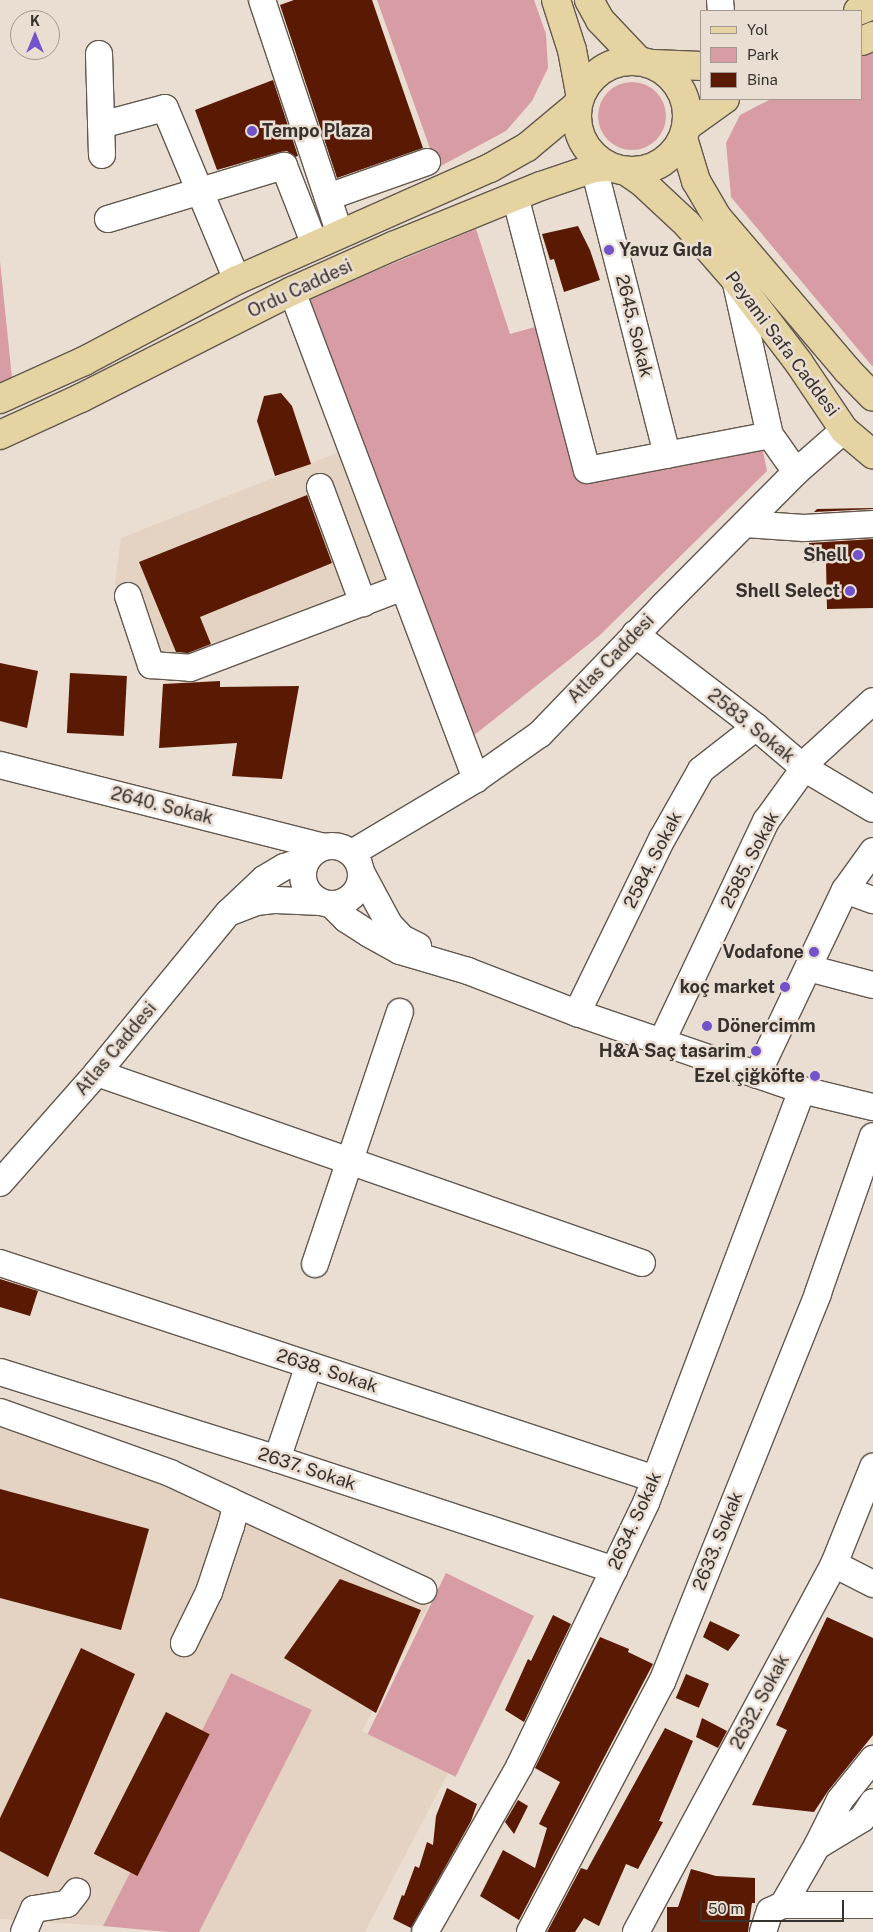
<!DOCTYPE html>
<meta charset="utf-8">
<style>
body{margin:0}
#map{position:relative;width:873px;height:1932px;overflow:hidden;background:#eaded3;font-family:"Public Sans",sans-serif}
div>[style]{position:absolute}
.built>*{inset:0;background:#e4d3c2}
.green>*{inset:0;background:#d89da4;transform-origin:0 0}
.round{border-radius:50%}
.building>*{inset:0;background:#591903;transform-origin:0 0}
.roads{filter:drop-shadow(1px 0 #62584e) drop-shadow(-1px 0 #62584e) drop-shadow(0 1px #62584e) drop-shadow(0 -1px #62584e)}
.minor>*{height:26px;margin:-13px;padding:0 13px;transform-origin:13px;border-radius:13px;background:#fff}
.minor>.ring{margin:-13px;padding:0;box-sizing:content-box;background:none;border:26px solid #fff;border-radius:50%}
.major>*{height:28px;margin:-14px;padding:0 14px;transform-origin:14px;border-radius:14px;background:#e5d4a2}
.major>.ring{margin:-14px;padding:0;box-sizing:content-box;background:none;border:28px solid #e5d4a2;border-radius:50%}
.dots>*{width:14px;height:14px;translate:-50% -50%;box-sizing:border-box;border:2px solid #eaded3;border-radius:50%}
span{translate:-50% -50%;white-space:nowrap;text-align:center;line-height:1.15;-webkit-text-stroke:5px #eaded3;paint-order:stroke}
.poi-label{font-size:18px;color:#36312d;font-weight:700}
.left{translate:0 -50%;text-align:left}
.right{translate:-100% -50%;text-align:right}
.street-label{font-size:18px;color:#36312d}
.legend{position:absolute;left:700px;top:10px;width:162px;height:90px;box-sizing:border-box;background:#eaded3;border:1px solid #a29991;margin:0;padding:6px 9px;list-style:none;font-size:15px;color:#36312d}
.legend li{display:flex;align-items:center;gap:10px;height:25px}
.legend b{width:25px;border:1px solid #a29991}
.north{position:absolute;left:10px;top:10px;width:50px;height:50px;box-sizing:border-box;background:#eaded3;border:1px solid #a29991;border-radius:50%;rotate:0deg;font-size:14px;font-weight:700;line-height:20px;text-align:center;color:#36312d}
.north::after{content:'';display:block;margin:auto;width:18px;height:22px;background:#7253cc;clip-path:polygon(50% 0,100% 100%,50% 72%,0 100%)}
.scale{position:absolute;left:700px;top:1900px;width:144px;height:22px;box-sizing:border-box;border:2px solid #36312d;border-top:0;padding-left:6px;font-size:15px;line-height:18px;white-space:nowrap;color:#36312d;-webkit-text-stroke:4px #eaded3;paint-order:stroke}
</style>
<div id="map">
<div class="built">
<div style="clip-path:polygon(339px 452px,394px 597px,189px 673px,136px 668px,115px 583px,121px 538px)"></div>
<div style="clip-path:polygon(0 1414px,129px 1457px,429px 1605px,362px 1731px,448px 1773px,365px 1932px,199px 1932px,311px 1710px,231px 1673px,103px 1926px,0 1919px)"></div>
</div>
<div class="green">
<div style="clip-path:polygon(377px 0,534px 0,546px 34px,548px 68px,532px 101px,506px 131px,437px 168px)"></div>
<div style="clip-path:polygon(873px 48px,873px 366px,872px 366px,731px 197px,726px 143px,740px 115px,771px 99px,862px 99px,862px 54px)"></div>
<div class="round" style="left:598px;top:82px;width:68px;height:68px"></div>
<div style="clip-path:polygon(476px 229px,510px 334px,542px 325px,584px 478px,762px 446px,767px 471px,599px 636px,473px 736px,305px 300px)"></div>
<div style="clip-path:polygon(0 261px,12px 378px,0 383px)"></div>
<div style="left:446px;top:1573px;width:98px;height:179px;rotate:26deg"></div>
<div style="clip-path:polygon(231px 1673px,312px 1710px,199px 1932px,168px 1932px,103px 1926px)"></div>
</div>
<div class="building">
<div style="clip-path:polygon(294px 0,372px 0,423px 148px,337px 178px,280px 5px)"></div>
<div style="clip-path:polygon(273px 80px,298px 156px,295px 157px,287px 151px,280px 152px,217px 170px,195px 110px)"></div>
<div style="clip-path:polygon(578px 226px,590px 250px,600px 280px,564px 292px,554px 259px,550px 260px,542px 234px)"></div>
<div style="clip-path:polygon(281px 393px,292px 406px,311px 464px,275px 476px,257px 421px,264px 396px)"></div>
<div style="clip-path:polygon(307px 495px,332px 563px,200px 617px,211px 644px,188px 653px,176px 652px,139px 562px)"></div>
<div style="clip-path:polygon(873px 508px,873px 509px,814px 512px,817px 509px)"></div>
<div style="clip-path:polygon(873px 539px,873px 608px,827px 609px,826px 562px,810px 563px,809px 543px)"></div>
<div style="clip-path:polygon(0 663px,38px 671px,27px 728px,0 721px)"></div>
<div style="left:70px;top:673px;width:57px;height:60px;rotate:3deg"></div>
<div style="clip-path:polygon(220px 681px,220px 687px,299px 686px,282px 779px,232px 776px,237px 743px,159px 748px,163px 684px)"></div>
<div style="clip-path:polygon(0 1279px,38px 1291px,30px 1316px,0 1307px)"></div>
<div style="clip-path:polygon(0 1489px,149px 1529px,121px 1630px,0 1598px)"></div>
<div style="clip-path:polygon(340px 1579px,421px 1610px,376px 1713px,284px 1658px)"></div>
<div style="clip-path:polygon(553px 1615px,571px 1624px,524px 1722px,505px 1710px,528px 1659px,531px 1661px)"></div>
<div style="clip-path:polygon(827px 1617px,873px 1638px,873px 1735px,828px 1791px,814px 1812px,752px 1805px,787px 1730px,776px 1725px)"></div>
<div style="clip-path:polygon(710px 1621px,740px 1635px,728px 1651px,703px 1637px)"></div>
<div style="clip-path:polygon(600px 1637px,629px 1649px,628px 1652px,653px 1664px,519px 1920px,480px 1896px,503px 1850px,535px 1868px,547px 1828px,539px 1824px,560px 1782px,535px 1768px)"></div>
<div style="clip-path:polygon(81px 1648px,135px 1674px,48px 1877px,0 1851px,0 1818px)"></div>
<div style="left:686px;top:1674px;width:25px;height:26px;rotate:23deg"></div>
<div style="left:166px;top:1712px;width:49px;height:159px;rotate:27deg"></div>
<div style="clip-path:polygon(702px 1718px,727px 1731px,718px 1748px,696px 1737px)"></div>
<div style="clip-path:polygon(665px 1728px,693px 1741px,659px 1821px,663px 1822px,638px 1869px,626px 1864px,599px 1926px,584px 1918px,575px 1932px,547px 1932px,581px 1868px,587px 1870px)"></div>
<div style="clip-path:polygon(447px 1788px,477px 1804px,471px 1821px,411px 1928px,393px 1919px,402px 1895px,404px 1896px,415px 1866px,419px 1868px,427px 1842px,433px 1845px,436px 1816px)"></div>
<div style="clip-path:polygon(518px 1800px,528px 1806px,514px 1834px,505px 1822px)"></div>
<div style="clip-path:polygon(691px 1869px,716px 1876px,755px 1878px,755px 1903px,752px 1903px,748px 1932px,667px 1932px,667px 1907px,678px 1907px)"></div>
</div>
<div class="roads">
<div class="minor">
<div style="left:262px;top:0;width:247px;rotate:71.6deg"></div>
<div style="left:720px;top:0;width:11px;rotate:85deg"></div>
<div style="left:99px;top:54px;width:101px;rotate:88.3deg"></div>
<div style="left:101px;top:125px;width:66px;rotate:-14.9deg"></div>
<div style="left:165px;top:108px;width:186px;rotate:67.3deg"></div>
<div style="left:594px;top:168px;width:296px;rotate:75.7deg"></div>
<div style="left:515px;top:196px;width:283px;rotate:75.3deg"></div>
<div style="left:587px;top:470px;width:186px;rotate:-10.8deg"></div>
<div style="left:328px;top:197px;width:105px;rotate:-19.5deg"></div>
<div style="left:108px;top:219px;width:184px;rotate:-16.8deg"></div>
<div style="left:284px;top:166px;width:85px;rotate:68.6deg"></div>
<div style="left:735px;top:279px;width:160px;rotate:77.4deg"></div>
<div style="left:770px;top:435px;width:45px;rotate:54.9deg"></div>
<div style="left:292px;top:291px;width:522px;rotate:69.34deg"></div>
<div style="left:320px;top:487px;width:124px;rotate:69.7deg"></div>
<div style="left:745px;top:524px;width:59px;rotate:3.9deg"></div>
<div style="left:804px;top:528px;width:69px;rotate:-3.3deg"></div>
<div style="left:128px;top:596px;width:73px;rotate:71.6deg"></div>
<div style="left:151px;top:665px;width:39px;rotate:4deg"></div>
<div style="left:190px;top:668px;width:228px;rotate:-20.8deg"></div>
<div style="left:635px;top:634px;width:153px;rotate:37.5deg"></div>
<div style="left:756px;top:727px;width:63px;rotate:40.5deg"></div>
<div style="left:804px;top:768px;width:80px;rotate:30.7deg"></div>
<div style="left:0;top:765px;width:333px;rotate:14.2deg"></div>
<div class="ring" style="left:303px;top:846px;width:32px;height:32px"></div>
<div style="left:352px;top:853px;width:144px;rotate:-30.8deg"></div>
<div style="left:476px;top:779px;width:78px;rotate:-35.1deg"></div>
<div style="left:540px;top:734px;width:178px;rotate:-46.1deg"></div>
<div style="left:663px;top:606px;width:189px;rotate:-45.2deg"></div>
<div style="left:796px;top:472px;width:64px;rotate:-41.2deg"></div>
<div style="left:361px;top:872px;width:59px;rotate:61.7deg"></div>
<div style="left:389px;top:924px;width:19px;rotate:47deg"></div>
<div style="left:402px;top:938px;width:18px;rotate:27deg"></div>
<div style="left:845px;top:890px;width:30px;rotate:20deg"></div>
<div style="left:331px;top:904px;width:21px;rotate:45deg"></div>
<div style="left:346px;top:919px;width:27px;rotate:33deg"></div>
<div style="left:369px;top:934px;width:35px;rotate:29deg"></div>
<div style="left:400px;top:951px;width:71px;rotate:16.4deg"></div>
<div style="left:468px;top:971px;width:117px;rotate:21.1deg"></div>
<div style="left:577px;top:1013px;width:238px;rotate:18.9deg"></div>
<div style="left:802px;top:1090px;width:73px;rotate:13.5deg"></div>
<div style="left:233px;top:911px;width:25px;rotate:-21deg"></div>
<div style="left:256px;top:902px;width:20px;rotate:-6deg"></div>
<div style="left:276px;top:900px;width:45px;rotate:2.5deg"></div>
<div style="left:808px;top:968px;width:67px;rotate:14.7deg"></div>
<div style="left:577px;top:1013px;width:194px;rotate:-64deg"></div>
<div style="left:662px;top:839px;width:79px;rotate:-60.5deg"></div>
<div style="left:701px;top:770px;width:70px;rotate:-38deg"></div>
<div style="left:661px;top:1043px;width:246px;rotate:-64.7deg"></div>
<div style="left:766px;top:821px;width:80px;rotate:-54.1deg"></div>
<div style="left:813px;top:756px;width:81px;rotate:-42.5deg"></div>
<div style="left:97px;top:1073px;width:577px;rotate:19.22deg"></div>
<div style="left:757px;top:1075px;width:205px;rotate:-64.6deg"></div>
<div style="left:845px;top:890px;width:48px;rotate:-54.3deg"></div>
<div style="left:0;top:1183px;width:147px;rotate:-48.6deg"></div>
<div style="left:97px;top:1073px;width:207px;rotate:-50.7deg"></div>
<div style="left:228px;top:913px;width:50px;rotate:-43.4deg"></div>
<div style="left:264px;top:879px;width:23px;rotate:-31deg"></div>
<div style="left:284px;top:867px;width:23px;rotate:-18deg"></div>
<div style="left:0;top:1263px;width:690px;rotate:18.25deg"></div>
<div style="left:315px;top:1264px;width:266px;rotate:-71.4deg"></div>
<div style="left:0;top:1372px;width:290px;rotate:17.4deg"></div>
<div style="left:277px;top:1459px;width:355px;rotate:18.2deg"></div>
<div style="left:0;top:1412px;width:181px;rotate:19.7deg"></div>
<div style="left:170px;top:1473px;width:66px;rotate:25deg"></div>
<div style="left:230px;top:1501px;width:11px;rotate:63deg"></div>
<div style="left:235px;top:1511px;width:16px;rotate:105deg"></div>
<div style="left:231px;top:1526px;width:70px;rotate:108.4deg"></div>
<div style="left:209px;top:1592px;width:57px;rotate:116.1deg"></div>
<div style="left:277px;top:1459px;width:99px;rotate:-71.2deg"></div>
<div style="left:230px;top:1501px;width:213px;rotate:24.8deg"></div>
<div style="left:834px;top:1564px;width:44px;rotate:27.1deg"></div>
<div style="left:817px;top:1846px;width:51px;rotate:-63.4deg"></div>
<div style="left:840px;top:1800px;width:53px;rotate:-51.2deg"></div>
<div style="left:783px;top:1905px;width:68px;rotate:-60deg"></div>
<div style="left:817px;top:1846px;width:52px;rotate:-31deg"></div>
<div style="left:862px;top:1819px;width:20px;rotate:-57deg"></div>
<div style="left:24px;top:1932px;width:25px;rotate:-67deg"></div>
<div style="left:34px;top:1909px;width:33px;rotate:-9deg"></div>
<div style="left:67px;top:1904px;width:16px;rotate:-52deg"></div>
<div style="left:425px;top:1932px;width:190px;rotate:-60.3deg"></div>
<div style="left:519px;top:1767px;width:293px;rotate:-64.3deg"></div>
<div style="left:646px;top:1503px;width:441px;rotate:-69.3deg"></div>
<div style="left:530px;top:1932px;width:283px;rotate:-62.2deg"></div>
<div style="left:662px;top:1682px;width:419px;rotate:-68.1deg"></div>
<div style="left:818px;top:1293px;width:166px;rotate:-70.7deg"></div>
<div style="left:636px;top:1932px;width:418px;rotate:-61.7deg"></div>
<div style="left:834px;top:1564px;width:105px;rotate:-68.1deg"></div>
<div style="left:763px;top:1932px;width:22px;rotate:-72deg"></div>
<div style="left:770px;top:1911px;width:14px;rotate:-25deg"></div>
<div style="left:783px;top:1905px;width:90px"></div>
</div>
<div class="major">
<div style="left:556px;top:0;width:52px;rotate:72.3deg"></div>
<div style="left:572px;top:50px;width:44px;rotate:79.5deg"></div>
<div style="left:589px;top:0;width:23px;rotate:61deg"></div>
<div style="left:600px;top:20px;width:55px;rotate:46.5deg"></div>
<div style="left:858px;top:11px;width:16px;rotate:-22deg"></div>
<div style="left:862px;top:41px;width:12px;rotate:-24deg"></div>
<div class="ring" style="left:577px;top:61px;width:82px;height:82px"></div>
<div style="left:653px;top:64px;width:49px;rotate:2.3deg"></div>
<div style="left:686px;top:127px;width:48px;rotate:-35.7deg"></div>
<div style="left:683px;top:138px;width:45px;rotate:73.2deg"></div>
<div style="left:696px;top:181px;width:42px;rotate:59.7deg"></div>
<div style="left:717px;top:217px;width:201px;rotate:49.6deg"></div>
<div style="left:847px;top:370px;width:37px;rotate:46deg"></div>
<div style="left:626px;top:171px;width:19px;rotate:35deg"></div>
<div style="left:642px;top:182px;width:62px;rotate:43deg"></div>
<div style="left:687px;top:224px;width:73px;rotate:48.9deg"></div>
<div style="left:735px;top:279px;width:106px;rotate:52.7deg"></div>
<div style="left:799px;top:363px;width:81px;rotate:56.1deg"></div>
<div style="left:844px;top:430px;width:38px;rotate:40deg"></div>
<div style="left:0;top:399px;width:92px;rotate:-24.3deg"></div>
<div style="left:84px;top:361px;width:173px;rotate:-27.9deg"></div>
<div style="left:237px;top:280px;width:277px;rotate:-23.9deg"></div>
<div style="left:490px;top:168px;width:43px;rotate:-29.6deg"></div>
<div style="left:527px;top:147px;width:64px;rotate:-39.9deg"></div>
<div style="left:0;top:435px;width:89px;rotate:-24.6deg"></div>
<div style="left:81px;top:398px;width:237px;rotate:-26.9deg"></div>
<div style="left:292px;top:291px;width:111px;rotate:-24deg"></div>
<div style="left:393px;top:246px;width:160px;rotate:-22.1deg"></div>
<div style="left:541px;top:186px;width:56px;rotate:-18.8deg"></div>
<div style="left:594px;top:168px;width:16px;rotate:-4deg"></div>
</div>
</div>
<div class="dots">
<div style="left:252px;top:131px;background:#7253cc"></div>
<div style="left:609px;top:250px;background:#7253cc"></div>
<div style="left:858px;top:555px;background:#7253cc"></div>
<div style="left:850px;top:591px;background:#7253cc"></div>
<div style="left:814px;top:952px;background:#7253cc"></div>
<div style="left:785px;top:987px;background:#7253cc"></div>
<div style="left:707px;top:1026px;background:#7253cc"></div>
<div style="left:756px;top:1051px;background:#7253cc"></div>
<div style="left:815px;top:1076px;background:#7253cc"></div>
</div>
<div class="poi-label">
<span class="left" style="left:262px;top:131px">Tempo Plaza</span>
<span class="left" style="left:619px;top:250px">Yavuz Gıda</span>
<span class="right" style="left:848px;top:555px">Shell</span>
<span class="right" style="left:840px;top:591px">Shell Select</span>
<span class="right" style="left:804px;top:952px">Vodafone</span>
<span class="right" style="left:775px;top:987px">koç market</span>
<span class="left" style="left:717px;top:1026px">Dönercimm</span>
<span class="right" style="left:746px;top:1051px">H&amp;A Saç tasarim</span>
<span class="right" style="left:805px;top:1076px">Ezel çiğköfte</span>
</div>
<div class="street-label">
<span style="left:300px;top:289px;rotate:-25deg">Ordu Caddesi</span>
<span style="left:634px;top:326px;rotate:76deg">2645. Sokak</span>
<span style="left:782px;top:344px;rotate:53deg">Peyami Safa Caddesi</span>
<span style="left:611px;top:659px;rotate:-46deg">Atlas Caddesi</span>
<span style="left:751px;top:726px;rotate:39deg">2583. Sokak</span>
<span style="left:162px;top:806px;rotate:14deg">2640. Sokak</span>
<span style="left:653px;top:860px;rotate:-63deg">2584. Sokak</span>
<span style="left:750px;top:860px;rotate:-63deg">2585. Sokak</span>
<span style="left:116px;top:1049px;rotate:-50deg">Atlas Caddesi</span>
<span style="left:327px;top:1371px;rotate:18deg">2638. Sokak</span>
<span style="left:307px;top:1469px;rotate:18deg">2637. Sokak</span>
<span style="left:635px;top:1521px;rotate:-66deg">2634. Sokak</span>
<span style="left:718px;top:1541px;rotate:-68deg">2633. Sokak</span>
<span style="left:760px;top:1702px;rotate:-62deg">2632. Sokak</span>
</div>
<ul class="legend">
<li><b style="height:6px;background:#e5d4a2"></b>Yol</li>
<li><b style="height:14px;background:#d89da4"></b>Park</li>
<li><b style="height:14px;background:#591903"></b>Bina</li>
</ul>
<div class="north">K</div>
<div class="scale">50 m</div>
</div>
